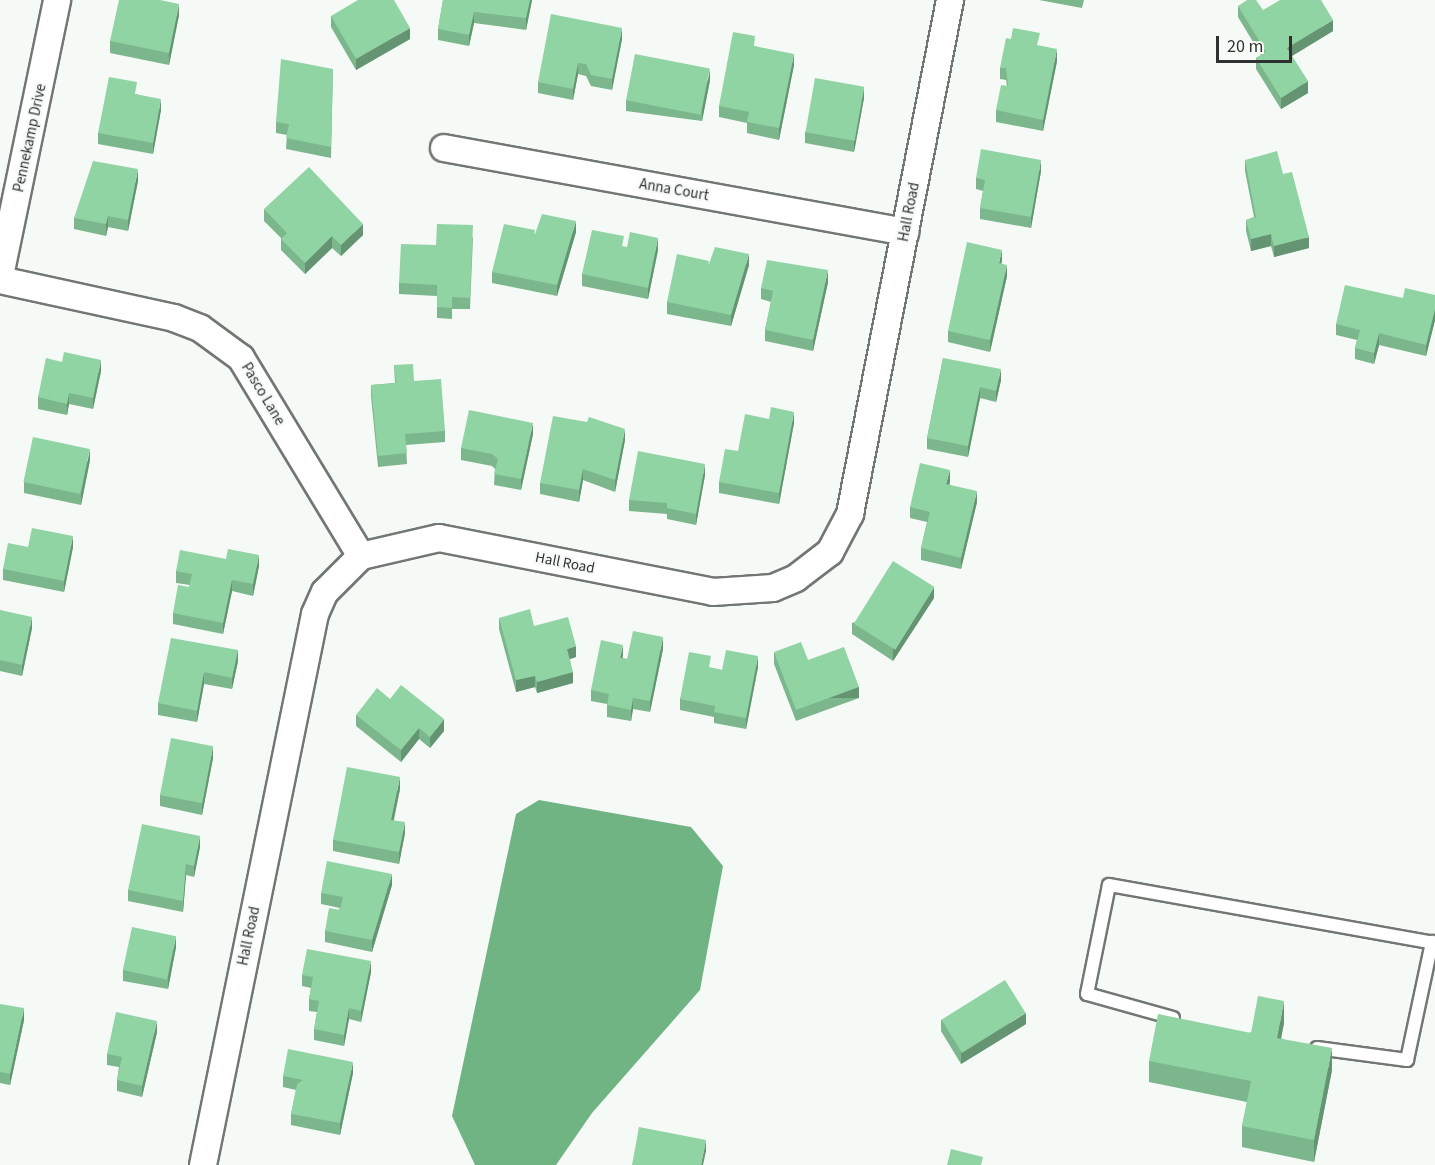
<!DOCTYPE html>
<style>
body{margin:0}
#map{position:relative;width:1435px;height:1165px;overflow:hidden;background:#f6faf7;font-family:"Source Sans 3",sans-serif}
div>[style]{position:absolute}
.water>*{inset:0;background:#70b484}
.roads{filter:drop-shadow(2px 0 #737774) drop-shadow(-2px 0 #737774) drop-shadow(0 2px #737774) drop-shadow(0 -2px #737774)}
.service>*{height:12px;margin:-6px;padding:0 6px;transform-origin:6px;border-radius:6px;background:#fff}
.minor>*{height:26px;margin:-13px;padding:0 13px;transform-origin:13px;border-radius:13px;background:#fff}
.wall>*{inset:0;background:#7cb68c}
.shaded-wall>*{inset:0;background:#659472;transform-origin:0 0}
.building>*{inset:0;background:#90d4a3;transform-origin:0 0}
span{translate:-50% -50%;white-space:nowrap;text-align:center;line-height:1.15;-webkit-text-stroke:4.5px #f6faf7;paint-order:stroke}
.street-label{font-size:15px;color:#2f3130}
.scale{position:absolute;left:1216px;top:36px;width:76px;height:27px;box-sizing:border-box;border:3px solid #2f3130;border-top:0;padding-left:8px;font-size:18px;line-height:21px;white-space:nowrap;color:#2f3130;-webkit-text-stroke:4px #f6faf7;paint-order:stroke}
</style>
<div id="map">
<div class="water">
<div style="clip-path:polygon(539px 800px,691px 827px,723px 866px,700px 990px,592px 1113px,556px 1165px,475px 1165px,452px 1116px,516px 814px)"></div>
</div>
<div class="roads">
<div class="service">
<div style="left:1173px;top:1018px;width:89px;rotate:-164.4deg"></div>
<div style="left:1087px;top:994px;width:111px;rotate:-78.6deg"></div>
<div style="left:1109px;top:885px;width:331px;rotate:10.1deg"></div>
<div style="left:1317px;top:1048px;width:91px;rotate:7.6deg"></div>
<div style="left:1407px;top:1060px;width:121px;rotate:-78deg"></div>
</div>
<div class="minor">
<div style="left:444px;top:148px;width:469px;rotate:10.3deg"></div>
<div style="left:0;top:276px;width:282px;rotate:-78.3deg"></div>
<div style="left:0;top:280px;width:178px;rotate:12.3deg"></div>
<div style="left:174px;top:318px;width:28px;rotate:21deg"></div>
<div style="left:200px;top:328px;width:51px;rotate:36.2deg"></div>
<div style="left:241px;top:358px;width:232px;rotate:58.8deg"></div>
<div style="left:203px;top:1165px;width:562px;rotate:-78.51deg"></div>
<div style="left:315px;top:614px;width:24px;rotate:-66deg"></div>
<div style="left:325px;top:592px;width:51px;rotate:-45deg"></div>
<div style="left:361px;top:556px;width:80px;rotate:-13deg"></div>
<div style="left:439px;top:538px;width:279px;rotate:11.1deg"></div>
<div style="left:713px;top:592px;width:60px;rotate:-3.8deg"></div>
<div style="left:773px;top:588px;width:25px;rotate:-23deg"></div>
<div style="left:796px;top:578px;width:43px;rotate:-37.4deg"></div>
<div style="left:830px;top:552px;width:43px;rotate:-62.2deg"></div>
<div style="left:850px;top:514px;width:524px;rotate:-78.99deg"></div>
</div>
</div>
<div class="wall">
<div style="clip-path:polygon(443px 0,532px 0,526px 30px,474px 23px,469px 46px,438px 40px,438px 29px)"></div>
<div style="clip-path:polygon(1039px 0,1084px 0,1082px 8px)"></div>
<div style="clip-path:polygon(1238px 6px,1263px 10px,1333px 31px,1292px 56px,1308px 93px,1281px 109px,1256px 69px,1256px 58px,1261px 55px,1238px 17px)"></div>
<div style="clip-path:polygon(179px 15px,169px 65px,110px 53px,110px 41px)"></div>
<div style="clip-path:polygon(331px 16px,410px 39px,356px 70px,331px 27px)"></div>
<div style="clip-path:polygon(622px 39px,612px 90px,591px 86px,586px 76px,578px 74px,573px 100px,538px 93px,538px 82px)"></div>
<div style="clip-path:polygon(755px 46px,794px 65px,779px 140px,747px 133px,747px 123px,719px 117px,719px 106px)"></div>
<div style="clip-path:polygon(1057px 61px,1043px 131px,996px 122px,996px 110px,1007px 86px,1006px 80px,1000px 79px,1000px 68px)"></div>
<div style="clip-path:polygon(333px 69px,331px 158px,286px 149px,287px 135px,276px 133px,276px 122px)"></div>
<div style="clip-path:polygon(710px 80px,702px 121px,626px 111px,626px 100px)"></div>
<div style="clip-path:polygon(137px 94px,161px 110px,153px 154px,98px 144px,98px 133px)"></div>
<div style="clip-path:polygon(864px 98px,854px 152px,805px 143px,805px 132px)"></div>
<div style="clip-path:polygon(1245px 160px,1283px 174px,1309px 248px,1274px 257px,1271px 246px,1251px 251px,1246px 231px,1246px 220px,1254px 217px,1245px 171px)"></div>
<div style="clip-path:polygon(1041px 171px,1031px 228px,980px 219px,980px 208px,983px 191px,976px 189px,976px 178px)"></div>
<div style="clip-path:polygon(138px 181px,128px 231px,108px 227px,106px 236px,74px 229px,74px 218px)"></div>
<div style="clip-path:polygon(264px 209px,363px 235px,341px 256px,332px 248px,305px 274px,281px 250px,281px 238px,264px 221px)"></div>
<div style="clip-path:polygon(576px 232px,557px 296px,492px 283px,492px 272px,535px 234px)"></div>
<div style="clip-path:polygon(473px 237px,470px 309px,452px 309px,452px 319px,437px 318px,437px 296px,399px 294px,399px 283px,436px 245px)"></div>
<div style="clip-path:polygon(658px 250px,648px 299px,582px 286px,582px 274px)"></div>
<div style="clip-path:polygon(1002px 261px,1001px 263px,1007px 276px,990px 352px,948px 342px,948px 331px)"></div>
<div style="clip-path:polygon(709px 264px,749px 265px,731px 326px,667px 314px,667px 302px)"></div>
<div style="clip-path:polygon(828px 282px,813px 351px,765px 341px,765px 330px,771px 302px,761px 299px,761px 288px)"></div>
<div style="clip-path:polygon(1435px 295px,1435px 320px,1426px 356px,1379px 345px,1374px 364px,1355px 359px,1355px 348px,1357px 340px,1336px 335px,1336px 324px,1403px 298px)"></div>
<div style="clip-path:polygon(943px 358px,1001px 380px,996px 402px,980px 398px,968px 457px,927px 449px,927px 438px)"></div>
<div style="clip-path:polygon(394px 365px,445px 431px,445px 442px,406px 445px,407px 464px,378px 467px,371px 396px,371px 385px,395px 383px)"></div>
<div style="clip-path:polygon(101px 371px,93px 409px,69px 404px,67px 415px,38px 409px,38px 397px)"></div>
<div style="clip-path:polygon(794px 423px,779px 504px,719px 493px,719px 482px,738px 451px)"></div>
<div style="clip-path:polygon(533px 434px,521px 490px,494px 485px,495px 469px,492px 466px,461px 460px,461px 448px)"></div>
<div style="clip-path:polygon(625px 440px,615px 492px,583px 480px,579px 502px,540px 494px,540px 483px)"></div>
<div style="clip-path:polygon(90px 460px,81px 505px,24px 493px,24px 482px)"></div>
<div style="clip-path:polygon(705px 475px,696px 525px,667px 519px,667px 514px,629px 511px,629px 500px)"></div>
<div style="clip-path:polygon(950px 482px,949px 484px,977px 502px,961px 569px,921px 560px,921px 548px,927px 522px,910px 518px,910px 507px)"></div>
<div style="clip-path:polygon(28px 547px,73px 547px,64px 592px,3px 580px,3px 569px)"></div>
<div style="clip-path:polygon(259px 566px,253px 596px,232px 591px,223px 634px,173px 624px,173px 613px,189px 587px,190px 585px,176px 583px,176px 571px)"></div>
<div style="clip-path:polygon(934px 598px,893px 661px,852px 634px,852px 623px)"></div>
<div style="clip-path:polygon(0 610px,32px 628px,22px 676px,0 671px)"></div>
<div style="clip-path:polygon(499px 618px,534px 626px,576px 657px,570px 659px,573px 683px,537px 693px,535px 687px,516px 692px,499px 629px)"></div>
<div style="clip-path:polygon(663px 649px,650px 712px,633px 709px,631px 721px,607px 717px,607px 704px,591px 701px,591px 690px,623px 656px,622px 658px,627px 659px)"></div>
<div style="clip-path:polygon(238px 650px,238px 661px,232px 689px,204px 684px,197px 722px,158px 715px,158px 703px)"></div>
<div style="clip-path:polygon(774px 652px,808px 660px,859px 698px,796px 721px,774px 664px)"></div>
<div style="clip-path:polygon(758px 667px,746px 729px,714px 723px,714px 717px,680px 710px,680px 699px,711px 668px,722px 670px)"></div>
<div style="clip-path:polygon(356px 715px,444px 731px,430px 748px,419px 739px,401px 762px,356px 726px)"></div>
<div style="clip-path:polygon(213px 758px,202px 815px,160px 806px,160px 795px)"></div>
<div style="clip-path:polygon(400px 789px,394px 820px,405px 833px,399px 864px,333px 851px,333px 840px)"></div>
<div style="clip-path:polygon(200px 847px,194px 877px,186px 875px,183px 912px,128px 901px,128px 890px)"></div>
<div style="clip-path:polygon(392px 885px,372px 952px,325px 942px,325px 931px,340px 908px,321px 904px,321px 893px)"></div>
<div style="clip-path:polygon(176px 947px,168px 989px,123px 981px,123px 970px)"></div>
<div style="clip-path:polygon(371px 972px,361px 1022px,349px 1019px,344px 1046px,314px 1040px,314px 1029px,317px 1012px,309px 1011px,309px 999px,311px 988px,302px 986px,302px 975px)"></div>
<div style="clip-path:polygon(0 1004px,24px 1020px,10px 1085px,0 1083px)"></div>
<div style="clip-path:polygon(941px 1020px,1026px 1024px,961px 1064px,941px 1031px)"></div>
<div style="clip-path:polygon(1284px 1023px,1281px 1038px,1332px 1070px,1314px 1162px,1242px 1147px,1242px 1126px,1247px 1102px,1149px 1082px,1149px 1061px)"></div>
<div style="clip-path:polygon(157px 1032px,142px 1097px,117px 1091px,117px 1080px,119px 1067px,107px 1065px,107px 1054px)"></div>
<div style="clip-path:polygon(353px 1073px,340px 1135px,291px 1125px,291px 1114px,296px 1090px,283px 1087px,283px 1076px)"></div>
</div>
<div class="shaded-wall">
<div style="clip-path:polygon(530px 0,532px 0,526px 30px,526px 18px)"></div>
<div style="clip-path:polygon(179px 4px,179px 15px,169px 65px,169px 53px)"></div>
<div style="clip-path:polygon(474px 12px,474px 23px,469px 46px,469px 35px)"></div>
<div style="clip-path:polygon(1333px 20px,1333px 31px,1287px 59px,1287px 48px)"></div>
<div style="clip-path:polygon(410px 28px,410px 39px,356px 70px,356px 59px)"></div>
<div style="clip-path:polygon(622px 28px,622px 39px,612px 90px,612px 79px)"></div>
<div style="clip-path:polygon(1057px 49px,1057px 61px,1043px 131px,1043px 120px)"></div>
<div style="clip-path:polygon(794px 54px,794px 65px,779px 140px,779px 128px)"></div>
<div style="clip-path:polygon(578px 63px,578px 74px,573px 100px,573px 89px)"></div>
<div style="clip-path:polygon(710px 69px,710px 80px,702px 121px,702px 110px)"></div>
<div style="clip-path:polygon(1308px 81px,1308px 93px,1281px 109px,1281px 98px)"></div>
<div style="clip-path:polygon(864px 87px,864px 98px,854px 152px,854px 141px)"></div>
<div style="clip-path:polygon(161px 99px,161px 110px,153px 154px,153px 143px)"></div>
<div style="clip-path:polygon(1041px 160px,1041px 171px,1031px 228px,1031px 217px)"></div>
<div style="clip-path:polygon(138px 169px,138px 181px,128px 231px,128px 220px)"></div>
<div style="clip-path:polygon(108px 216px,108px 227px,106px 236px,106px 224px)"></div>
<div style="clip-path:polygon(576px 221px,576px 232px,557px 296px,557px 285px)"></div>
<div style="clip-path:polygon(363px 224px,363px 235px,341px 256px,341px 245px)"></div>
<div style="clip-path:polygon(1271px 234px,1271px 246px,1251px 251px,1251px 239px)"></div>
<div style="clip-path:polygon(332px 236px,332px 248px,305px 274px,305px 263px)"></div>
<div style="clip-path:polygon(1309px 237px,1309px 248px,1274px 257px,1274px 246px)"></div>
<div style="clip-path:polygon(658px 238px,658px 250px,648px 299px,648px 288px)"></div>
<div style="clip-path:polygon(1002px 250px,1002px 261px,999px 274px,999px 263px)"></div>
<div style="clip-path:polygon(749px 254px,749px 265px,731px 326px,731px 315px)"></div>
<div style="clip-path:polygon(1007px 265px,1007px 276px,990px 352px,990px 340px)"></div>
<div style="clip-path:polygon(828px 270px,828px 282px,813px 351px,813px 340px)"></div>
<div style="clip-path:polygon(1435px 309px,1435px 320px,1426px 356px,1426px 345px)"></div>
<div style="clip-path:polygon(1379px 333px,1379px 345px,1374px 364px,1374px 353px)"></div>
<div style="clip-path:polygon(101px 360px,101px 371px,93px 409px,93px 398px)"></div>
<div style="clip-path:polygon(1001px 369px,1001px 380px,996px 402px,996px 391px)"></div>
<div style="clip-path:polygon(980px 387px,980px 398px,968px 457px,968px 446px)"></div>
<div style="clip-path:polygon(69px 393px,69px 404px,67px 415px,67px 404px)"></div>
<div style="clip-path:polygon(794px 412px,794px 423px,779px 504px,779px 493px)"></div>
<div style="clip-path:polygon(533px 423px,533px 434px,521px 490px,521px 479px)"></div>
<div style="clip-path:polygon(625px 429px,625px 440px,615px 492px,615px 480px)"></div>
<div style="clip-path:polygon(90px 449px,90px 460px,81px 505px,81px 494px)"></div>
<div style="clip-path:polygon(705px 464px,705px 475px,696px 525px,696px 514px)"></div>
<div style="clip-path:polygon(583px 469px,583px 480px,579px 502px,579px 490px)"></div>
<div style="clip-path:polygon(950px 470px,950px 482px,946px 495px,946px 484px)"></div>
<div style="clip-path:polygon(977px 491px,977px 502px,961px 569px,961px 558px)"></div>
<div style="clip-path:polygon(73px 536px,73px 547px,64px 592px,64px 581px)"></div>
<div style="clip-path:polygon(259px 555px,259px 566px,253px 596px,253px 584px)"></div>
<div style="clip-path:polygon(232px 580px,232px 591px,223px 634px,223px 623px)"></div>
<div style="clip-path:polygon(934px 587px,934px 598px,893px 661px,893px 649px)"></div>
<div style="clip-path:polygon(32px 617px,32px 628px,22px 676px,22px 665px)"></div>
<div style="clip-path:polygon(663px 637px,663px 649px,650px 712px,650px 701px)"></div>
<div style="clip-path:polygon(623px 645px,623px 656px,620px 669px,620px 658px)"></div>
<div style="clip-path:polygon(576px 646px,576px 657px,567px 660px,567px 649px)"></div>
<div style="clip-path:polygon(238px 650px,238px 661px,232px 689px,232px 678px)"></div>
<div style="clip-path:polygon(758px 656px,758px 667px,746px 729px,746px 718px)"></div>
<div style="clip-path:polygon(204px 672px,204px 684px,197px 722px,197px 711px)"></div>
<div style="clip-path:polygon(573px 672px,573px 683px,537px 693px,537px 682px)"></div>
<div style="clip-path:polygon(535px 676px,535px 687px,516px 692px,516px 680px)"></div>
<div style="left:859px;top:687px;width:11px;height:67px;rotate:90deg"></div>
<div style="clip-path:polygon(633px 698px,633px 709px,631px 721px,631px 710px)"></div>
<div style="clip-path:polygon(444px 719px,444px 731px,430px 748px,430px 737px)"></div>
<div style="clip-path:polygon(419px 728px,419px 739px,401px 762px,401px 750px)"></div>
<div style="clip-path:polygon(213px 746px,213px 758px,202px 815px,202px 804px)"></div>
<div style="clip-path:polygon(400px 777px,400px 789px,391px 831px,391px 820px)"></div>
<div style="clip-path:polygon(405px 822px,405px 833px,399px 864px,399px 852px)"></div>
<div style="clip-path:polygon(200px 836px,200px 847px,194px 877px,194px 866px)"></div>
<div style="clip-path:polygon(186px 864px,186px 875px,183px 912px,183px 901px)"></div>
<div style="clip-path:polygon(392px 874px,392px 885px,372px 952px,372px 940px)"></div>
<div style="clip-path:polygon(176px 936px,176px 947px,168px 989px,168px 978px)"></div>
<div style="clip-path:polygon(371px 961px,371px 972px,361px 1022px,361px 1011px)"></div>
<div style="clip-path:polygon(1284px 1001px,1284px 1023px,1277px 1059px,1277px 1038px)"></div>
<div style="clip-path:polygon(24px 1008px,24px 1020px,10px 1085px,10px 1074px)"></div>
<div style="clip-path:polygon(349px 1008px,349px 1019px,344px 1046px,344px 1035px)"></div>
<div style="clip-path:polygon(1026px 1013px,1026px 1024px,961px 1064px,961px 1053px)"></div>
<div style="clip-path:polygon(157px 1021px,157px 1032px,142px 1097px,142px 1086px)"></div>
<div style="clip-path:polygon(1332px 1048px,1332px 1070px,1314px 1162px,1314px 1140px)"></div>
<div style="clip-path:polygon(353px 1062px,353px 1073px,340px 1135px,340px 1123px)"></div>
<div style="clip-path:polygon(706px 1140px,706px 1151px,703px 1165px,701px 1165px)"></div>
</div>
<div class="building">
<div style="clip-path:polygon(119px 0,160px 0,179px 4px,169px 53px,110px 41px)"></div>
<div style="clip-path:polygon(358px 0,394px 0,410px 28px,356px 59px,331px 16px)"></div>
<div style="clip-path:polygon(443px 0,530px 0,526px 18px,474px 12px,469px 35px,438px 29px)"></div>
<div style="clip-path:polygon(1247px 0,1256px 0,1263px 10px,1280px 0,1321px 0,1333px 20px,1287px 48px,1308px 81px,1281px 98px,1256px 58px,1266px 52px,1238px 6px)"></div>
<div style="clip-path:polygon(551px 14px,622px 28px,612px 79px,591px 75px,586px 64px,578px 63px,573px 89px,538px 82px)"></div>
<div style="clip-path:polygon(1013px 28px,1040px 33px,1037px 45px,1057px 49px,1043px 120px,996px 110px,1001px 85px,1008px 86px,1006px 68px,1000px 68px,1006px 38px,1011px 39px)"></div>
<div style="clip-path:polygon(733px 32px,755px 36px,754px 46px,794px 54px,779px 128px,747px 122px,749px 112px,719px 106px)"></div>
<div style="left:635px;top:54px;width:76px;height:47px;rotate:11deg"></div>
<div style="clip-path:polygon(281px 59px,333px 69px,331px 147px,286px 138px,289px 124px,276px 122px)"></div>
<div style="clip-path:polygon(109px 77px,137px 82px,135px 94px,161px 99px,153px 143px,98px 133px)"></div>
<div style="left:815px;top:78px;width:50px;height:55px;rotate:10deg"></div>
<div style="clip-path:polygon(981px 149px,1041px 160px,1031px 217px,980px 208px,985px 180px,976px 178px)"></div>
<div style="clip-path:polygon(1277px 151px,1283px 174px,1292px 172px,1309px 237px,1274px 246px,1271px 234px,1251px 239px,1246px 220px,1256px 217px,1245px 160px)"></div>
<div style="clip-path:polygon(93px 161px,138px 169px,128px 220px,108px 216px,106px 224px,74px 218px)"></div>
<div style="clip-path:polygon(309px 167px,363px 224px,341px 245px,332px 236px,305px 263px,281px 239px,287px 233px,264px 209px)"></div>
<div style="clip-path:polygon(542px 214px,576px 221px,557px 285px,492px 272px,504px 224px,535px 230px,534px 237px)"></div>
<div style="clip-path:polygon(437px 224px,473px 225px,470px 298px,452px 297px,452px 308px,437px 307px,437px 285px,399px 283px,401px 244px,436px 245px)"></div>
<div style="clip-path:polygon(592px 230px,624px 236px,622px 246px,627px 247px,630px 232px,658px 238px,648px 288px,582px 274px)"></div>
<div style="clip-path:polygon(967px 242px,1002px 250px,999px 263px,1007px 265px,990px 340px,948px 331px)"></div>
<div style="clip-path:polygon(715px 247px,749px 254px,731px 315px,667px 302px,677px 254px,709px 261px,708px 267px)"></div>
<div style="clip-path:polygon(767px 260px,828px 270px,813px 340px,765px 330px,773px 291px,761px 288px)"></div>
<div style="clip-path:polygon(1345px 285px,1403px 298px,1405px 288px,1435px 295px,1435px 309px,1426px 345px,1379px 333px,1374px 353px,1355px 348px,1360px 330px,1336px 324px)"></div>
<div style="clip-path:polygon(64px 352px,101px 360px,93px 398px,69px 393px,67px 404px,38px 397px,46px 358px,62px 362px)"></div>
<div style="clip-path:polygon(943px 358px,1001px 369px,996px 391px,980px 387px,968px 446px,927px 438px)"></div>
<div style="clip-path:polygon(413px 364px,414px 381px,441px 379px,445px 431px,405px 434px,407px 453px,378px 456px,371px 385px,396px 383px,394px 365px)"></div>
<div style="clip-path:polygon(771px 407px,794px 412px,779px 493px,719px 482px,725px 449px,738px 451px,745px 414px,769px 419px)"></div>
<div style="clip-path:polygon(469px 410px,533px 423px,521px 479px,494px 474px,498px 459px,492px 454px,461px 448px)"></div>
<div style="clip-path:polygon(553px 416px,587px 422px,589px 417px,625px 429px,615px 480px,583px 469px,579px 490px,540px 483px)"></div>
<div style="left:33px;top:437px;width:58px;height:46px;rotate:12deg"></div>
<div style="clip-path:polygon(638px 451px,705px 464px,696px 514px,667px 508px,667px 503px,629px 500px)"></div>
<div style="clip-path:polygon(920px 463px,950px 470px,946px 484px,977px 491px,961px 558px,921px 548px,930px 512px,910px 507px)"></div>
<div style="clip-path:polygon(32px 528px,73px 536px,64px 581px,3px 569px,8px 543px,28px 547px)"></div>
<div style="clip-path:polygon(228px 549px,259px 555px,253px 584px,232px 580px,223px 623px,173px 613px,178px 585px,189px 587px,192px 574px,176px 571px,180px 550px,226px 559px)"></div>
<div style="left:893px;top:561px;width:49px;height:74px;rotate:32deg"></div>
<div style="clip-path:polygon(530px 609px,534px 626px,568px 617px,576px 646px,567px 649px,573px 672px,537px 682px,535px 676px,516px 680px,499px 618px)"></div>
<div style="clip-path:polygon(0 610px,32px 617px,22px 665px,0 660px)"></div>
<div style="clip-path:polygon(633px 631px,663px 637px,650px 701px,633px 698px,631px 710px,607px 705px,609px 694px,591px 690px,601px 640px,623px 645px,620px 658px,627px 659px)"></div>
<div style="clip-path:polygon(171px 638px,238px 650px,232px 678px,204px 672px,197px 711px,158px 703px)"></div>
<div style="clip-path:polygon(801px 642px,808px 660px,844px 647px,859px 687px,796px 710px,774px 652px)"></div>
<div style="clip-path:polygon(726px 650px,758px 656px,746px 718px,714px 712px,715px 706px,680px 699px,689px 652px,711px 656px,709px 667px,722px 670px)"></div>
<div style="clip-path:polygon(401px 685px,444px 719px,430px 737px,419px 728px,401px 750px,356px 715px,377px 688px,390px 699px)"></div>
<div style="left:171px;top:738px;width:43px;height:58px;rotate:11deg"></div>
<div style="clip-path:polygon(347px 767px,400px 777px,391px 820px,405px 822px,399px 852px,333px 840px)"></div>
<div style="clip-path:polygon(142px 824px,200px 836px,194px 866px,186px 864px,183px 901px,128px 890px)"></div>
<div style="clip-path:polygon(327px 861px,392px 874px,372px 940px,325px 931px,329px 908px,340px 910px,343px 897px,321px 893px)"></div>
<div style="left:132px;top:927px;width:45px;height:44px;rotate:12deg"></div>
<div style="clip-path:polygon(307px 949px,371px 961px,361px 1011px,349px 1008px,344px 1035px,314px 1029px,319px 1001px,309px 999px,313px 977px,302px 975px)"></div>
<div style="left:1005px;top:980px;width:39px;height:75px;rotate:58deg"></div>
<div style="clip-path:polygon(1258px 996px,1284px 1001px,1277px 1038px,1332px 1048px,1314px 1140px,1242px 1126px,1251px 1081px,1149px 1061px,1158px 1014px,1251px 1033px)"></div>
<div style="clip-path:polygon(0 1004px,24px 1008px,10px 1074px,0 1072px)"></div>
<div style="clip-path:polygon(116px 1012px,157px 1021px,142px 1086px,117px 1080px,122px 1057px,107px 1054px)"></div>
<div style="clip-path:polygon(288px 1049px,353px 1062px,340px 1123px,291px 1114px,297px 1084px,303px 1080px,283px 1076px)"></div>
<div style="clip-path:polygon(639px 1127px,706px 1140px,701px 1165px,632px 1165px)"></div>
<div style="clip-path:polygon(951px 1149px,983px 1157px,981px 1165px,947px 1165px)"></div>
</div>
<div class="street-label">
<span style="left:30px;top:138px;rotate:-78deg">Pennekamp Drive</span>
<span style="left:674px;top:190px;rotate:10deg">Anna Court</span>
<span style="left:909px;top:212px;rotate:-79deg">Hall Road</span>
<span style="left:263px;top:394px;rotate:59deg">Pasco Lane</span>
<span style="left:565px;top:563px;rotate:11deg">Hall Road</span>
<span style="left:249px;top:936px;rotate:-78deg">Hall Road</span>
</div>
<div class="scale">20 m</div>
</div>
